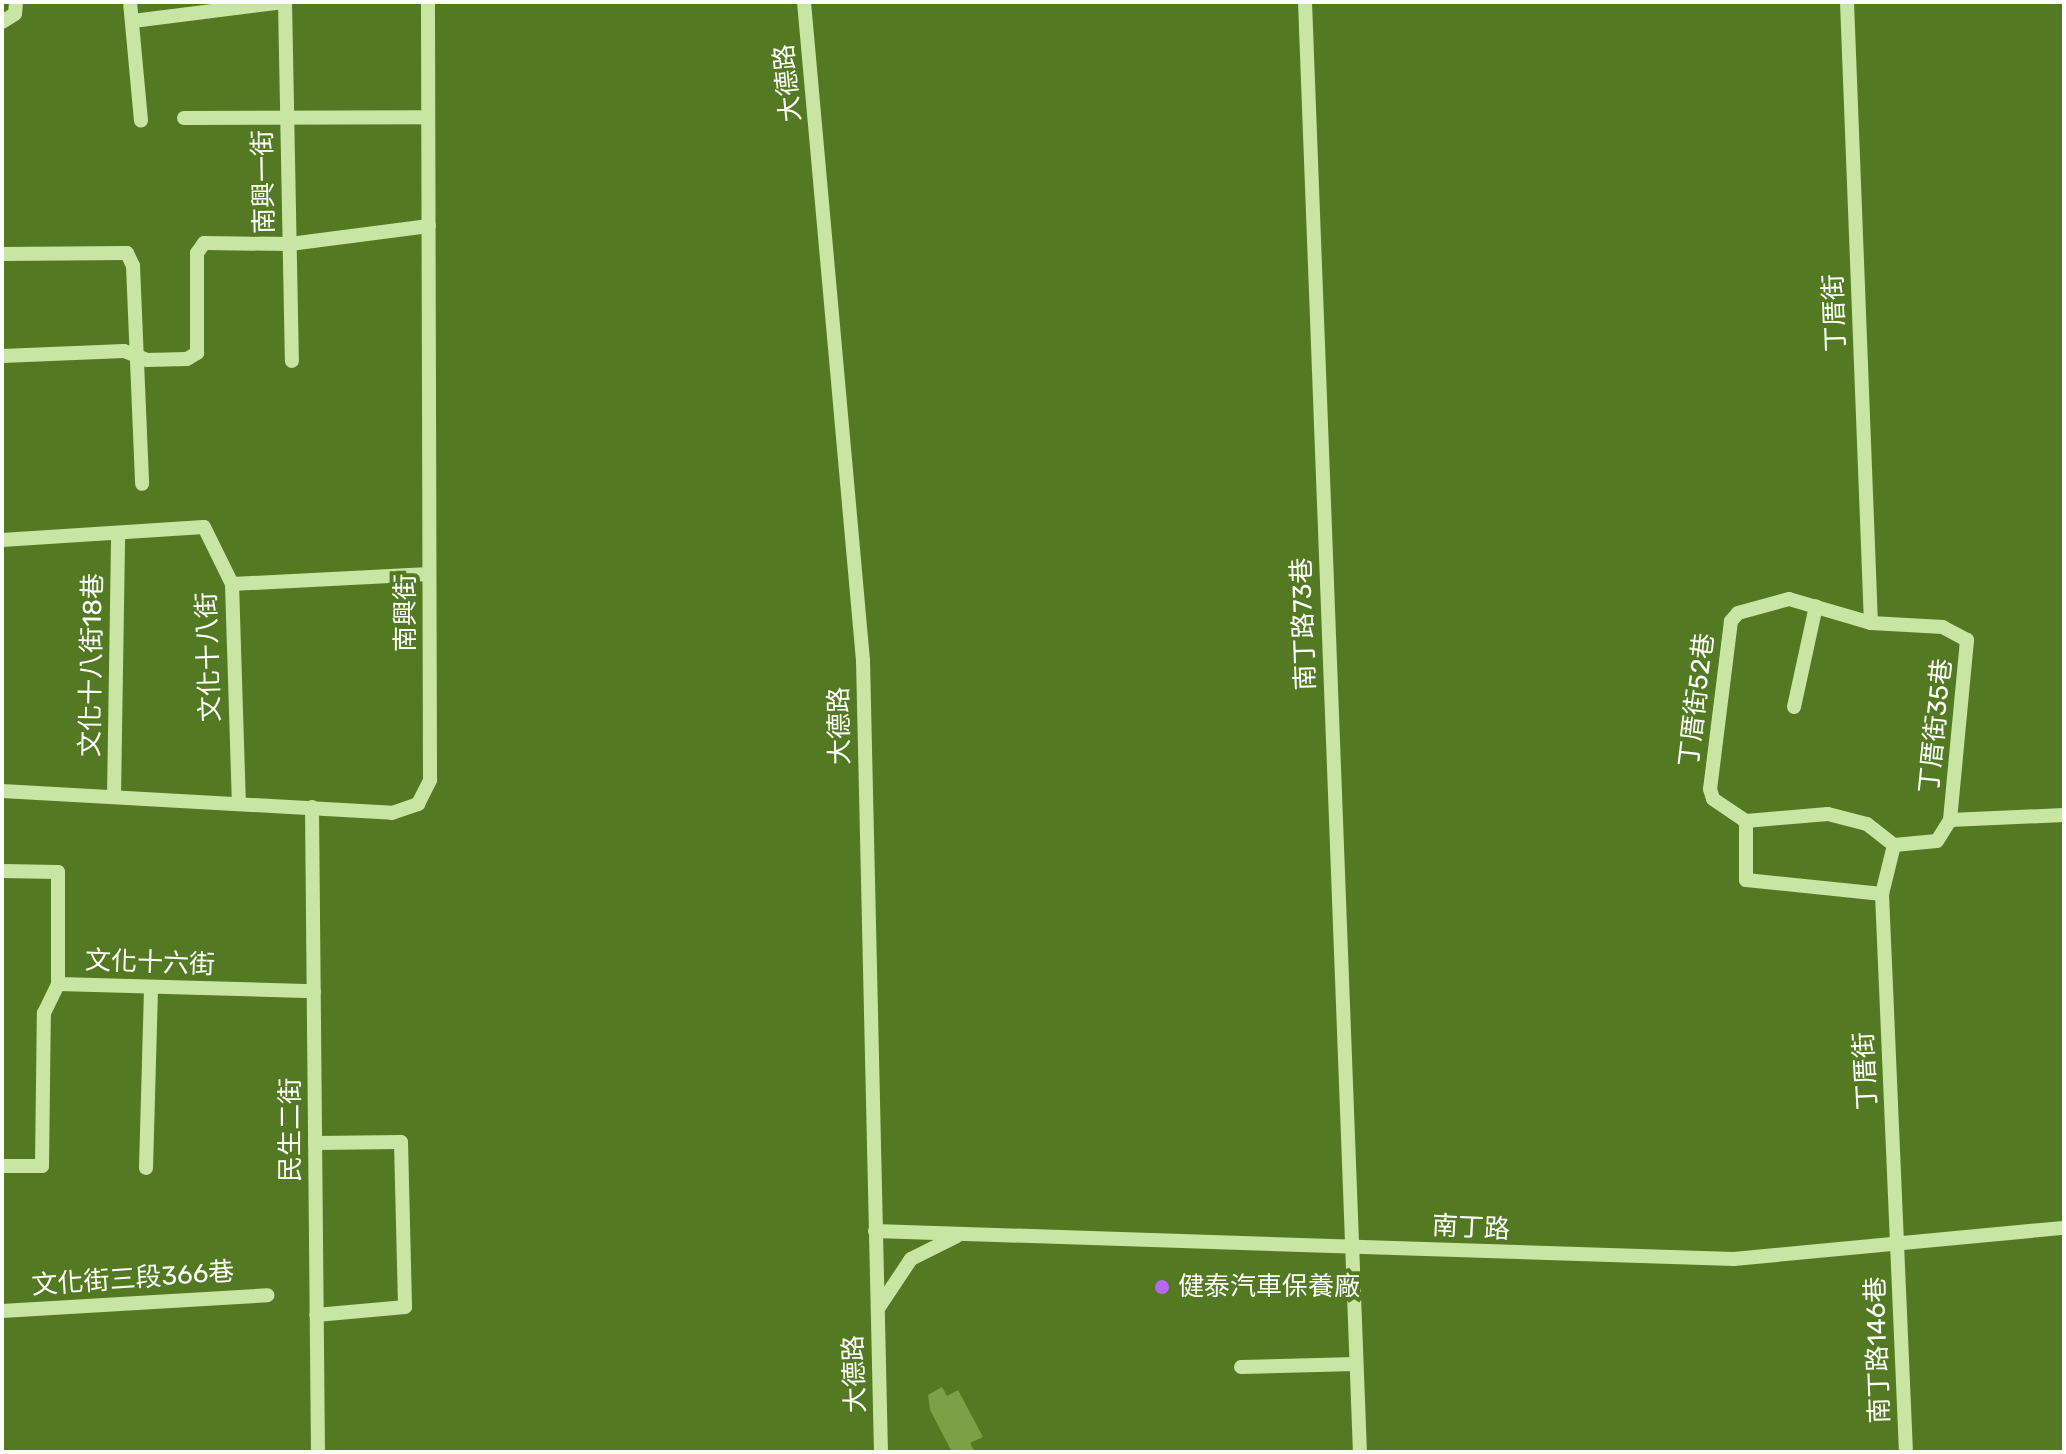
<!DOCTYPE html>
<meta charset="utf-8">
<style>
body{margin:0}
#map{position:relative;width:2066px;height:1454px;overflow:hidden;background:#537a22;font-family:Rubik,"Noto Sans TC",sans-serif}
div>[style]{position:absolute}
.building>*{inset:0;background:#7aa146}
.minor>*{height:14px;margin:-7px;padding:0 7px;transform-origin:7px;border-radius:7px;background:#c9e5a4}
.dots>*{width:22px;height:22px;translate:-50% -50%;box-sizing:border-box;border:4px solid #537a22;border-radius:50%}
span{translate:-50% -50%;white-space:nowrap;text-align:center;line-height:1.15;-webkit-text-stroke:8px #537a22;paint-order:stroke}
.street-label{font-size:26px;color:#fff}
.poi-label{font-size:26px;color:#fff}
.left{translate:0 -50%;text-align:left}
.frame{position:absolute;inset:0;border:4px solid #fff;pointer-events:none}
</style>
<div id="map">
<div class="building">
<div style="clip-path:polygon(942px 1387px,947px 1396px,958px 1390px,983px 1437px,970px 1443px,975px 1452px,952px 1452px,930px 1410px,928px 1395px)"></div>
</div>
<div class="minor">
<div style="left:130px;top:2px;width:119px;rotate:84.7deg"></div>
<div style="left:285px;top:2px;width:359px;rotate:88.9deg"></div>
<div style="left:804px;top:2px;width:661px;rotate:84.88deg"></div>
<div style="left:863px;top:660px;width:792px;rotate:88.7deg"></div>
<div style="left:1305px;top:2px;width:1451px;rotate:87.83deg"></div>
<div style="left:1847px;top:2px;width:621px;rotate:87.79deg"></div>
<div style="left:133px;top:21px;width:152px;rotate:-7.2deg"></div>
<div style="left:2px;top:22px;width:15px;rotate:-32deg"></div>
<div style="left:15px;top:14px;width:12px;rotate:-85deg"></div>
<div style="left:184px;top:118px;width:244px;rotate:-0.2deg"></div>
<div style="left:2px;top:254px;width:125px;rotate:-0.5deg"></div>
<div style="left:127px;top:253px;width:14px;rotate:65deg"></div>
<div style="left:133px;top:266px;width:218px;rotate:87.6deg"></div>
<div style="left:2px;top:356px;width:122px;rotate:-2.3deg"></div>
<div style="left:124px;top:351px;width:25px;rotate:21deg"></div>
<div style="left:147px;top:360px;width:40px;rotate:-1.4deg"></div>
<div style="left:187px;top:359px;width:12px;rotate:-31deg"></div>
<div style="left:197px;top:353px;width:100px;rotate:-90deg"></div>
<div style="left:197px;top:253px;width:12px;rotate:-55deg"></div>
<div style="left:204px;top:243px;width:86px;rotate:0.7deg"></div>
<div style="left:290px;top:244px;width:140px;rotate:-7.4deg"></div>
<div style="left:2px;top:540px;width:202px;rotate:-3.7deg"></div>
<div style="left:204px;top:527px;width:64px;rotate:63.8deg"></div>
<div style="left:232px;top:584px;width:220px;rotate:88.2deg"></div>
<div style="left:232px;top:584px;width:197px;rotate:-2.9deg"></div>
<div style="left:1794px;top:707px;width:103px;rotate:-77.7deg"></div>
<div style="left:2px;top:791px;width:391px;rotate:3.2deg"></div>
<div style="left:392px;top:813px;width:28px;rotate:-19deg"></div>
<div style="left:418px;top:804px;width:27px;rotate:-63deg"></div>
<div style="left:430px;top:780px;width:778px;rotate:-90.15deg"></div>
<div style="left:114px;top:797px;width:262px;rotate:-89.1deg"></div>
<div style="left:312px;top:807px;width:645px;rotate:89.47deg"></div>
<div style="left:1950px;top:820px;width:181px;rotate:-84.6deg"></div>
<div style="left:1967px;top:640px;width:27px;rotate:-152deg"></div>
<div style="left:1943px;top:627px;width:72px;rotate:-176.8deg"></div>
<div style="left:1871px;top:623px;width:85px;rotate:-163.7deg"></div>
<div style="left:1789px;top:599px;width:53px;rotate:164.6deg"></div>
<div style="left:1738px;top:613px;width:11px;rotate:131deg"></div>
<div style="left:1731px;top:621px;width:169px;rotate:97.1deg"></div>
<div style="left:1710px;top:789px;width:10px;rotate:73deg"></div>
<div style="left:1713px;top:799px;width:40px;rotate:34deg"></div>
<div style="left:1746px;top:821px;width:59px;rotate:90deg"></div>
<div style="left:1746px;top:880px;width:137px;rotate:5.9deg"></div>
<div style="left:1882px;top:894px;width:50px;rotate:-76.2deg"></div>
<div style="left:1894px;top:845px;width:43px;rotate:-5.3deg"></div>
<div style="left:1937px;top:841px;width:25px;rotate:-58deg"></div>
<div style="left:1950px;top:820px;width:114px;rotate:-2.5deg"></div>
<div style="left:1746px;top:821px;width:82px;rotate:-4.9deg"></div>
<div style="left:1828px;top:814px;width:40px;rotate:14.4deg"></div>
<div style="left:1867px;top:824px;width:34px;rotate:38deg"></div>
<div style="left:2px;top:871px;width:56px;rotate:1deg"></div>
<div style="left:58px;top:872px;width:112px;rotate:90deg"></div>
<div style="left:58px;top:984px;width:256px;rotate:1.6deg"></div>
<div style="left:1882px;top:894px;width:559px;rotate:87.54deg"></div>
<div style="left:315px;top:1143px;width:86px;rotate:-0.7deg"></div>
<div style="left:401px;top:1142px;width:165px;rotate:88.6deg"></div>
<div style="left:405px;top:1307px;width:89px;rotate:174.9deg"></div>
<div style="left:2px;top:1166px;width:40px"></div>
<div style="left:42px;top:1166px;width:153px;rotate:-89.3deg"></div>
<div style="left:44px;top:1013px;width:32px;rotate:-64deg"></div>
<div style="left:146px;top:1168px;width:181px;rotate:-88.4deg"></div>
<div style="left:875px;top:1231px;width:859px;rotate:1.87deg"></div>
<div style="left:1734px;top:1259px;width:331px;rotate:-5.4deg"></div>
<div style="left:879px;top:1307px;width:58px;rotate:-56.3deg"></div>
<div style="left:911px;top:1259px;width:51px;rotate:-26.6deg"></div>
<div style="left:2px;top:1311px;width:266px;rotate:-3.4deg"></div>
<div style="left:1241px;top:1367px;width:115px;rotate:-1.5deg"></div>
</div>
<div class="dots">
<div style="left:1162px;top:1287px;background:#b867f0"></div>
</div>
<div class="street-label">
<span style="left:788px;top:83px;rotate:-96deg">大德路</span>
<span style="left:264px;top:182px;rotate:-91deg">南興一街</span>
<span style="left:1835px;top:313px;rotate:-92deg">丁厝街</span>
<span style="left:406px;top:613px;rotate:-90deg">南興街</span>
<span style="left:1304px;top:624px;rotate:-92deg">南丁路73巷</span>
<span style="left:209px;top:657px;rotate:-92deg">文化十八街</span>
<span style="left:92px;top:665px;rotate:-89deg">文化十八街18巷</span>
<span style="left:1697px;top:700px;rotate:-83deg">丁厝街52巷</span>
<span style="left:840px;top:726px;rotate:-91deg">大德路</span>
<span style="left:1936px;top:726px;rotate:-84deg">丁厝街35巷</span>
<span style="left:150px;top:963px;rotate:2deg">文化十六街</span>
<span style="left:1866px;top:1071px;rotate:-93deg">丁厝街</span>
<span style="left:291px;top:1130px;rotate:-90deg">民生二街</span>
<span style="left:1471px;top:1228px;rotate:3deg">南丁路</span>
<span style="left:133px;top:1279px;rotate:-4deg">文化街三段366巷</span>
<span style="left:1878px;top:1350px;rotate:-92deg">南丁路146巷</span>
<span style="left:855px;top:1374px;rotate:-92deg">大德路</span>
</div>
<div class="poi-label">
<span class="left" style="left:1178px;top:1287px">健泰汽車保養廠</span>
</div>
<div class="frame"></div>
</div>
